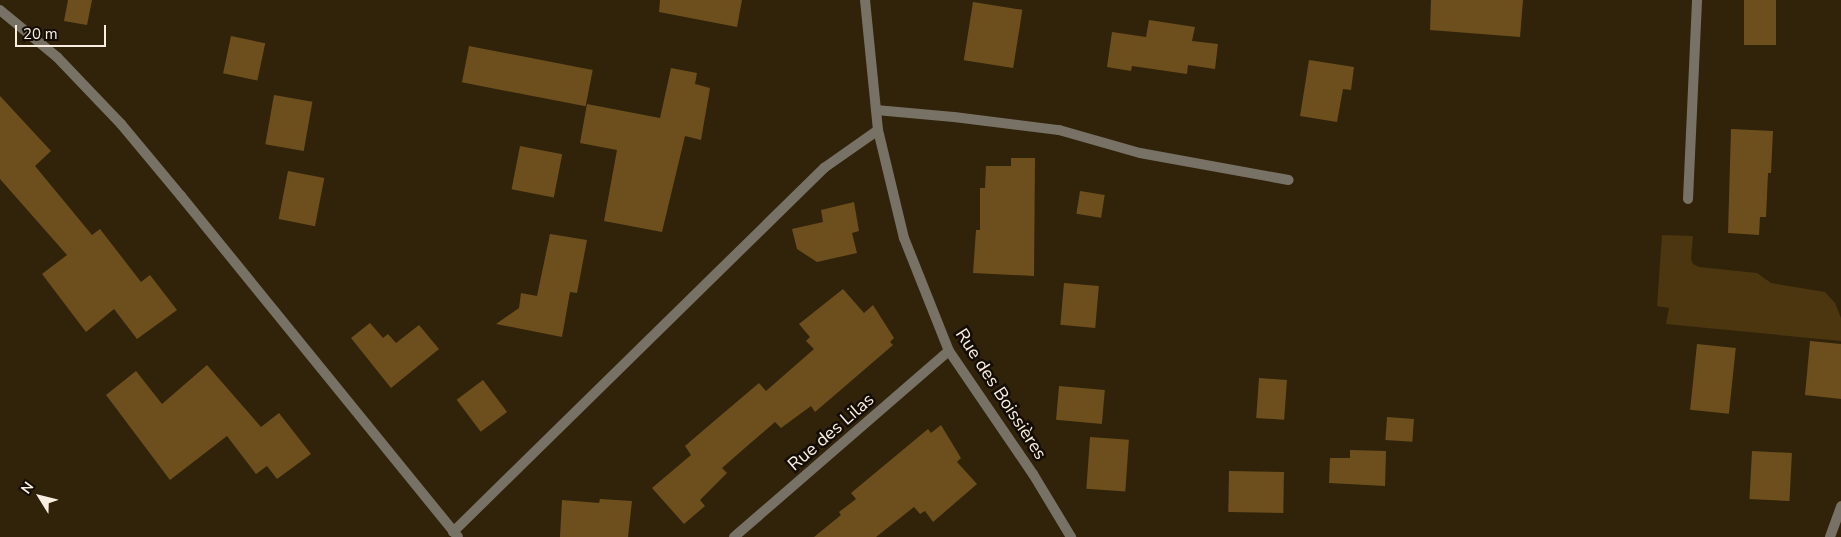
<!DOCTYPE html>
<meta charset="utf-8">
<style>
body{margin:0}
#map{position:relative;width:1841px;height:537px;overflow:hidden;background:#31230a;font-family:"Nunito Sans",sans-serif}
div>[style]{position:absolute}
.green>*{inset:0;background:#4c3610}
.building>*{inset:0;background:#6d4f1d;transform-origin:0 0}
.service>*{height:10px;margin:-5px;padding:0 5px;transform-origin:5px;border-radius:5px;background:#787165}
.minor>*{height:10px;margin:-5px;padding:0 5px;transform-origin:5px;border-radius:5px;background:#787165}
.tertiary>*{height:10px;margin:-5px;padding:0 5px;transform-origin:5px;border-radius:5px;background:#787165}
span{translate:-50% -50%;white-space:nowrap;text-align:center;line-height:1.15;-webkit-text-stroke:5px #140d05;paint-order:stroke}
.street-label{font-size:18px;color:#f9efe1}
.north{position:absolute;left:15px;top:472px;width:50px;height:50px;-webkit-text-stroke:4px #140d05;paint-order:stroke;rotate:306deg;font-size:14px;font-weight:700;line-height:20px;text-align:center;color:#f9efe1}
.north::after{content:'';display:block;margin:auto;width:18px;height:22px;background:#f9efe1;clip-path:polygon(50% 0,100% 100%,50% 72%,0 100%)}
.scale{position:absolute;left:15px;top:25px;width:91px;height:22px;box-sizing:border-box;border:2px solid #f9efe1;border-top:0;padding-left:6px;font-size:15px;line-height:18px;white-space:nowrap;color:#f9efe1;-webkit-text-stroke:4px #140d05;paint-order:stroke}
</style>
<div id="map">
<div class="green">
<div style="clip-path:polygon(1662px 235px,1693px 236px,1691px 259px,1693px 264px,1699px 267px,1757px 273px,1771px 283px,1825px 292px,1835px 303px,1841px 318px,1841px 341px,1666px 324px,1669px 308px,1657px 306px)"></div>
</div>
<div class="building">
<div style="clip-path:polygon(68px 0,92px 0,87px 25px,64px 21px)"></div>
<div style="clip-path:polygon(660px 0,742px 0,737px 27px,659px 12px)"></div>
<div style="clip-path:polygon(1431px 0,1523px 0,1520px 37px,1430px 30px)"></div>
<div style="left:1744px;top:0;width:32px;height:45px"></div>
<div style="left:973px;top:2px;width:50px;height:59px;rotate:9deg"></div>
<div style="clip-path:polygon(1149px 20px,1195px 27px,1192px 41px,1218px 44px,1215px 69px,1188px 65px,1187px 74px,1132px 66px,1131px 71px,1107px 67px,1112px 32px,1146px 37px)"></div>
<div style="left:231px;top:36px;width:35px;height:38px;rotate:12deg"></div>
<div style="left:469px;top:46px;width:126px;height:37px;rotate:11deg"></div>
<div style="clip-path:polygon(1309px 60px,1354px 67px,1351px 90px,1343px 89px,1337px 122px,1300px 116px)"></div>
<div style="clip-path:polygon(671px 68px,697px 73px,695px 84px,710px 88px,701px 140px,685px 136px,662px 232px,604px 221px,617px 150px,580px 143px,587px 104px,660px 118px)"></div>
<div style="left:274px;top:95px;width:39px;height:50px;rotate:10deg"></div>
<div style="clip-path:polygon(0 96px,51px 151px,35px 166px,92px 235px,100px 229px,141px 282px,150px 275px,177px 310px,137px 339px,114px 309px,86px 332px,42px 274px,67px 255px,0 179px)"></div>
<div style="clip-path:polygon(1731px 129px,1773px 131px,1771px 173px,1768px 173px,1766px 217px,1760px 217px,1759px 235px,1728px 233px)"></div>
<div style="left:520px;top:146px;width:43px;height:44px;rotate:11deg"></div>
<div style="clip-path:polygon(1011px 158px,1035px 158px,1034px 276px,973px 273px,976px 230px,980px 230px,980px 188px,985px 188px,986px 166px,1011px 166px)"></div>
<div style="left:288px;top:171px;width:37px;height:49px;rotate:11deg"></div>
<div style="left:1080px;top:191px;width:25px;height:23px;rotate:9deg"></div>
<div style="clip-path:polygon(854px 202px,859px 231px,852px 233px,857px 253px,817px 262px,797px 249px,792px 229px,823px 222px,821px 210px)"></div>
<div style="clip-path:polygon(550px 234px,587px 240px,577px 293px,570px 292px,562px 337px,496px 324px,519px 308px,521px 293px,537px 296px)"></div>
<div style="left:1064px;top:283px;width:35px;height:42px;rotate:5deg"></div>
<div style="clip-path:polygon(843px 289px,864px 313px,873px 305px,894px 338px,890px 342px,893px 345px,815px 412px,811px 406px,781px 428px,775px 422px,746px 447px,722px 468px,727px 473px,700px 500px,705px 506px,684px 524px,652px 488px,691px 455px,685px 446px,713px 422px,759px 383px,766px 391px,814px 349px,806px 341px,810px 337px,799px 324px)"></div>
<div style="clip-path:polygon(370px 323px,383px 338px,388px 334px,396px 343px,419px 325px,439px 349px,391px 388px,351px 338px)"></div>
<div style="clip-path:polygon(1810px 341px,1841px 344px,1841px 399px,1805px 395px)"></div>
<div style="left:1697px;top:344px;width:39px;height:66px;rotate:6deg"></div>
<div style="clip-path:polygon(207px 365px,261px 427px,279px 413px,311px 454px,277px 479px,267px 466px,256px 474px,227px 436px,170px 480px,106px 395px,136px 371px,162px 404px)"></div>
<div style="left:1259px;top:378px;width:28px;height:40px;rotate:4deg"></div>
<div style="left:483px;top:380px;width:40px;height:33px;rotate:53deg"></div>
<div style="left:1059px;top:386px;width:46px;height:34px;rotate:5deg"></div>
<div style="left:1387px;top:417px;width:27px;height:23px;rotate:4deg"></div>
<div style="clip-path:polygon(941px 425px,961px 458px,957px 462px,977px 484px,933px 522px,925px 511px,920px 514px,914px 507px,876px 537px,814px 537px,841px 515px,839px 512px,856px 499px,851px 493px,928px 429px,931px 433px)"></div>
<div style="left:1090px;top:437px;width:39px;height:52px;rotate:4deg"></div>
<div style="clip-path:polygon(1350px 450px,1386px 451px,1385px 486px,1329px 483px,1330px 458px,1350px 458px)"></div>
<div style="left:1752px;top:451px;width:40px;height:48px;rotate:3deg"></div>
<div style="left:1229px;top:471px;width:55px;height:41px;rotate:1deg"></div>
<div style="clip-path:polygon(600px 499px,632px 501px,628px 537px,560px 537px,562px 500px,599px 503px)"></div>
</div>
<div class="service">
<div style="left:876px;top:110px;width:78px;rotate:5.1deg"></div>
<div style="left:954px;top:117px;width:106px;rotate:7.1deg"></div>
<div style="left:1059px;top:130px;width:84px;rotate:15.9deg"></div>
<div style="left:1140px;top:153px;width:151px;rotate:10.3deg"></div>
</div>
<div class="minor">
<div style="left:865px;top:0;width:131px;rotate:84.3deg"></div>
<div style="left:878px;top:130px;width:111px;rotate:76.5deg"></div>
<div style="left:904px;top:238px;width:122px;rotate:68.3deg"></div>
<div style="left:949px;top:351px;width:149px;rotate:55.7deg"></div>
<div style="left:1033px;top:474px;width:74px;rotate:58.9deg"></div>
<div style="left:1688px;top:199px;width:199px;rotate:-87.4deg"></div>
<div style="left:453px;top:532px;width:520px;rotate:-44.45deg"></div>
<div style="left:824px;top:168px;width:66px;rotate:-35.1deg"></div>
<div style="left:734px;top:537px;width:284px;rotate:-40.9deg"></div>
<div style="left:1830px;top:537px;width:33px;rotate:-70deg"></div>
</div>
<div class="tertiary">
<div style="left:0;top:10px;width:74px;rotate:39.5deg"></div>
<div style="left:57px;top:57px;width:93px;rotate:46.3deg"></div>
<div style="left:121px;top:124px;width:94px;rotate:50.2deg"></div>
<div style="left:181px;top:196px;width:439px;rotate:50.9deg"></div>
</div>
<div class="street-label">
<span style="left:1001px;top:394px;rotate:57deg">Rue des Boissières</span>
<span style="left:831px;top:432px;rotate:-41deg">Rue des Lilas</span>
</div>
<div class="north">N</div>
<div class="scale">20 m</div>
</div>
